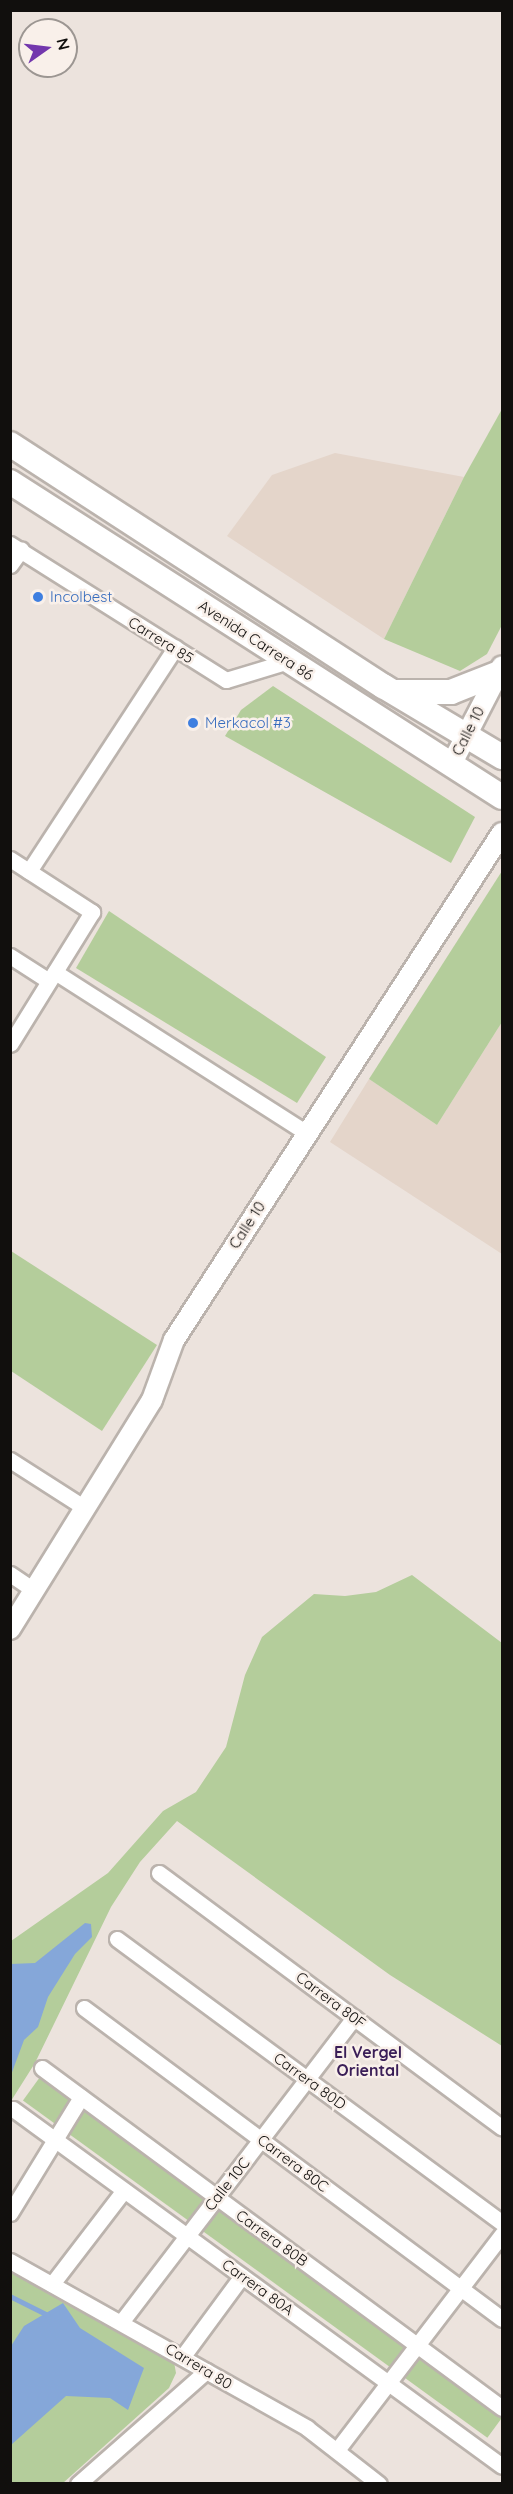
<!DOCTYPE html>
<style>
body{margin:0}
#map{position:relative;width:513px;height:2494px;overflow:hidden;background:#ece3dd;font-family:Quicksand,sans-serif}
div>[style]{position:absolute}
.built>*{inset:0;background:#e4d5ca}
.green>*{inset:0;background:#b4cd9b;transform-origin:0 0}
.water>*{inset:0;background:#85a7d9}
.stream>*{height:4.5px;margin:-2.25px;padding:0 2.25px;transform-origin:2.25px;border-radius:2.25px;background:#85a7d9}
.roads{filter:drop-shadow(2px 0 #bbb3ad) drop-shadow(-2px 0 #bbb3ad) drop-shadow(0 2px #bbb3ad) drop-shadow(0 -2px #bbb3ad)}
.minor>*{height:15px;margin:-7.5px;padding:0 7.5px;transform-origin:7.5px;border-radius:7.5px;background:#fff}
.tertiary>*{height:20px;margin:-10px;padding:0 10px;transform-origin:10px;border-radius:10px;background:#fff}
.primary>*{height:24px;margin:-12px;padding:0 12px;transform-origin:12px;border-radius:12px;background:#fff}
.dots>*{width:16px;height:16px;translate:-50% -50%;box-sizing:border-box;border:3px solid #f9f0ea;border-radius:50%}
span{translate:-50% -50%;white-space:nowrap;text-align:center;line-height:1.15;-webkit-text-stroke:5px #f9f0ea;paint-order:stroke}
.shop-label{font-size:15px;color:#366cbe}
.left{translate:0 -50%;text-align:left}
.street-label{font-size:15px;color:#110f0d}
.neighbourhood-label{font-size:16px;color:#3a1e57;font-weight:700}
.frame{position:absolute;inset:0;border:12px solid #110f0d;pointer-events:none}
.north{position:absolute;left:18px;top:18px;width:60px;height:60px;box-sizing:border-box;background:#f9f0ea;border:2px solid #9c9692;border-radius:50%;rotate:76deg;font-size:16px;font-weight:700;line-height:24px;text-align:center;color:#110f0d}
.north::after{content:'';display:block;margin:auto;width:21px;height:27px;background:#7337ad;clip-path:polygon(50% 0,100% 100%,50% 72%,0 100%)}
</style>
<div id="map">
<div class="built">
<div style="clip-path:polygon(335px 453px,464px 477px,384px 639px,227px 536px,272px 475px)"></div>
<div style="clip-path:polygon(502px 1022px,502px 1254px,330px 1142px,369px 1079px,437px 1125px)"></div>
</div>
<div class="green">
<div style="clip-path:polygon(502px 409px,502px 625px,487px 654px,460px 671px,384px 639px,464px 477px)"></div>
<div style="clip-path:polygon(273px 686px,475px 817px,451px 863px,225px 736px,241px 710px)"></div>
<div style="clip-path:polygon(502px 871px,502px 1022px,437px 1125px,369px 1079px)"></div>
<div style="clip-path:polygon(109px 911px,326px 1057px,297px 1103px,76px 968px)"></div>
<div style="clip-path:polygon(11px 1251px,157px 1345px,102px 1431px,11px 1371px)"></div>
<div style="clip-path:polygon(412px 1575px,502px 1643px,502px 2046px,390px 1975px,177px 1821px,140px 1862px,111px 1907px,35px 2063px,11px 2101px,11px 1941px,108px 1873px,163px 1811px,196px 1792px,226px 1747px,245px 1675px,262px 1637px,314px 1594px,345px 1596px,376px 1592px)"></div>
<div style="left:40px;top:2077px;width:574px;height:29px;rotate:36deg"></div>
<div style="clip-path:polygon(10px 2271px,174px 2362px,176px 2373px,169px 2388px,63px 2483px,11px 2483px)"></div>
</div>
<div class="water">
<div style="clip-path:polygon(85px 1923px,91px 1924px,92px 1937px,75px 1954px,48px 1997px,38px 2027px,24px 2040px,11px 2075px,11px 1964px,35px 1963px)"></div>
<div style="clip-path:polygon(63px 2303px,80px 2328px,144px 2368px,128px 2410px,110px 2398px,66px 2396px,11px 2445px,11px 2346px,24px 2326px)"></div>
</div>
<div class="stream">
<div style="left:10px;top:2296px;width:42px;rotate:26.6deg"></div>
</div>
<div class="roads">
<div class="minor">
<div style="left:10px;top:544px;width:255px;rotate:32.2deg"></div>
<div style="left:226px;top:680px;width:66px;rotate:-16.8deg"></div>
<div style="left:10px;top:565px;width:19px;rotate:-54deg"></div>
<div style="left:10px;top:859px;width:98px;rotate:32.9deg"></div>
<div style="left:92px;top:912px;width:155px;rotate:121.8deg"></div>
<div style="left:29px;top:871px;width:267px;rotate:-56.8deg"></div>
<div style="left:10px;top:956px;width:46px;rotate:32.7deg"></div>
<div style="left:55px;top:972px;width:299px;rotate:32.6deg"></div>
<div style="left:10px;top:1460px;width:89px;rotate:32.6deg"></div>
<div style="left:10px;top:1574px;width:29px;rotate:34deg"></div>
<div style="left:159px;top:1873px;width:427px;rotate:36.6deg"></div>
<div style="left:117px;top:1939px;width:478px;rotate:36.4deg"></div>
<div style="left:84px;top:2008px;width:521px;rotate:36.65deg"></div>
<div style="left:42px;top:2068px;width:572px;rotate:36.47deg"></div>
<div style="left:13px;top:2109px;width:605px;rotate:36.13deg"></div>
<div style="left:10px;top:2213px;width:136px;rotate:-58.5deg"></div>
<div style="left:10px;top:2261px;width:341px;rotate:29.3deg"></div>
<div style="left:307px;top:2428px;width:91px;rotate:37.9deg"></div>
<div style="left:52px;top:2284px;width:118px;rotate:-52.5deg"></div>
<div style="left:122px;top:2321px;width:382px;rotate:-52.6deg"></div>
<div style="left:183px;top:2356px;width:99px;rotate:-53.6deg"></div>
<div style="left:337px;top:2450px;width:272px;rotate:-52.6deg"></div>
<div style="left:78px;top:2484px;width:171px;rotate:-41.4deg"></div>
</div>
<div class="tertiary">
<div style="left:451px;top:765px;width:111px;rotate:-62.7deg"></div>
<div style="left:10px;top:1629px;width:269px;rotate:-58.2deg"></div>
<div style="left:152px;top:1400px;width:64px;rotate:-69.9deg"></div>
<div style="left:174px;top:1340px;width:604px;rotate:-57.1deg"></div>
</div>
<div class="primary">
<div style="left:10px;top:444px;width:445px;rotate:33deg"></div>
<div style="left:383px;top:686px;width:139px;rotate:30.8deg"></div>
<div style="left:10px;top:482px;width:584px;rotate:32.63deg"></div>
<div style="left:397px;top:692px;width:54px"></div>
<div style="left:451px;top:692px;width:52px;rotate:-21.6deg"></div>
</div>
</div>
<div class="dots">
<div style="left:38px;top:597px;background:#3f7fe0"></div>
<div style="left:193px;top:723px;background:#3f7fe0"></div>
</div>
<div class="shop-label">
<span class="left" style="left:50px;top:597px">Incolbest</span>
<span class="left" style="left:205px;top:723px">Merkacol #3</span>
</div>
<div class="street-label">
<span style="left:161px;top:640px;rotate:32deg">Carrera 85</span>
<span style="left:256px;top:640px;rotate:33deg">Avenida Carrera 86</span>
<span style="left:468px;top:731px;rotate:-63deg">Calle 10</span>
<span style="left:247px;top:1225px;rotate:-57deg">Calle 10</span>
<span style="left:331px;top:2000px;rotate:37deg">Carrera 80F</span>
<span style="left:310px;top:2081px;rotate:36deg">Carrera 80D</span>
<span style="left:293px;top:2163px;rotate:37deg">Carrera 80C</span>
<span style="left:227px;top:2184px;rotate:-52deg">Calle 10C</span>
<span style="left:272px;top:2238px;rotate:36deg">Carrera 80B</span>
<span style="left:258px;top:2287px;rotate:36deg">Carrera 80A</span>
<span style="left:199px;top:2366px;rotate:31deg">Carrera 80</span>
</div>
<div class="neighbourhood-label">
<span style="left:368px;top:2061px">El Vergel<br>Oriental</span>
</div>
<div class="frame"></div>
<div class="north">N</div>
</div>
